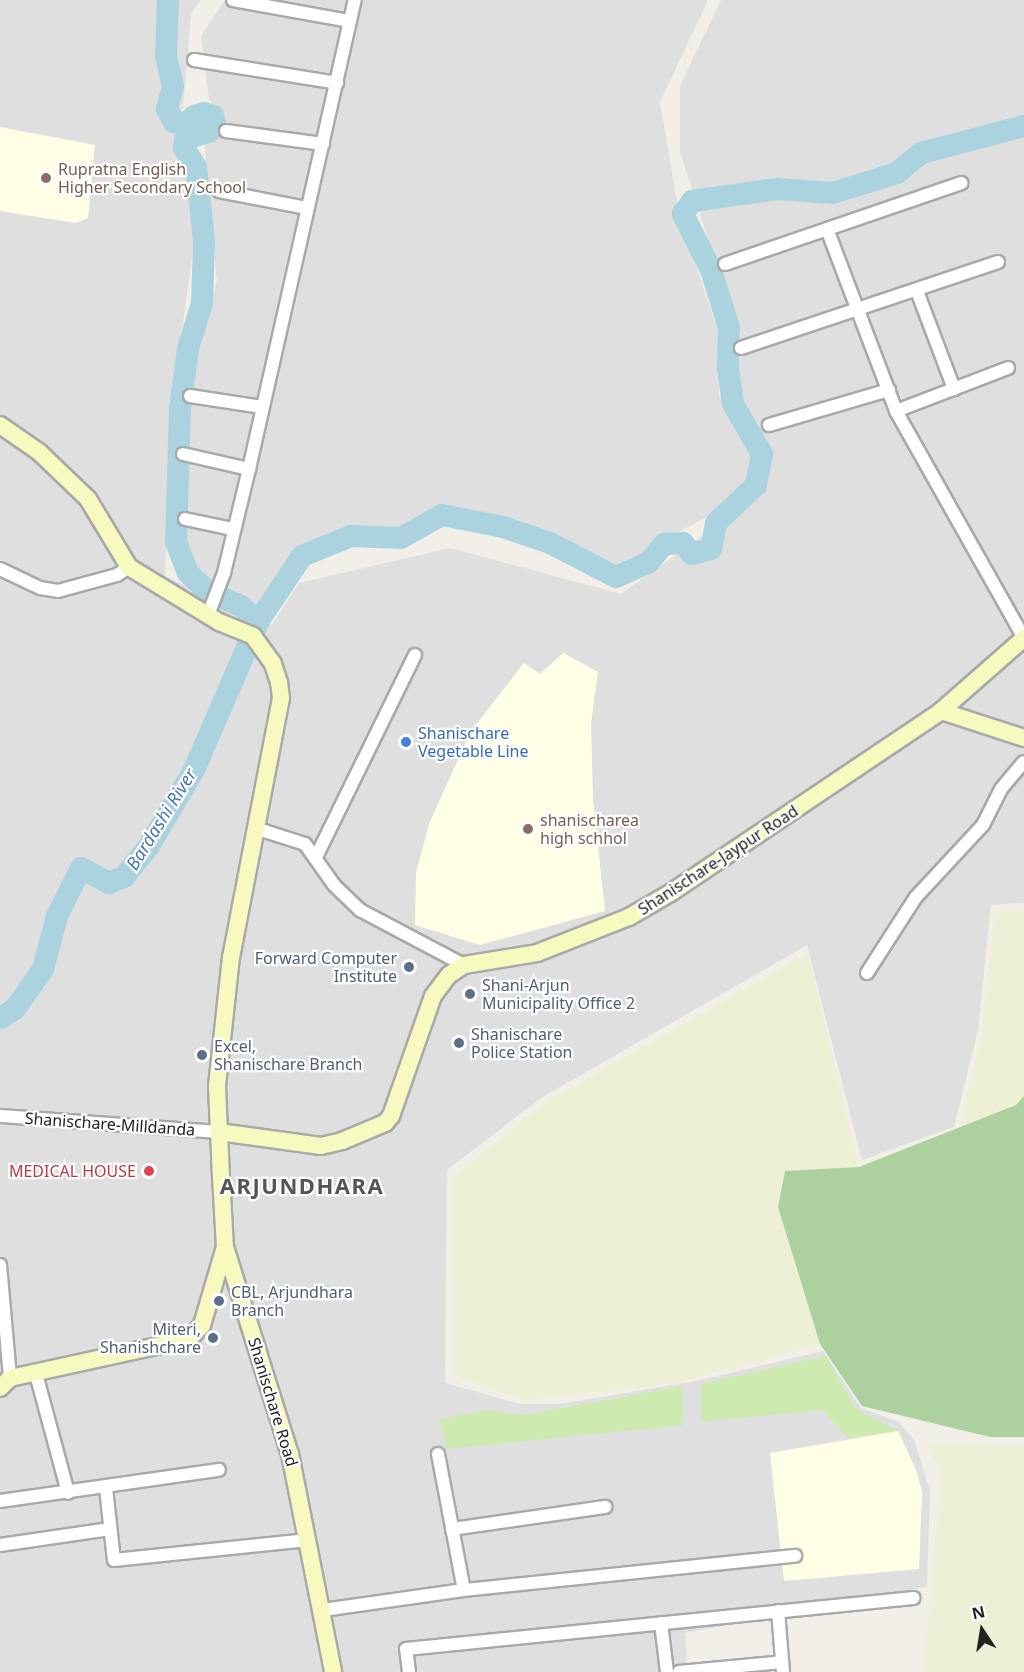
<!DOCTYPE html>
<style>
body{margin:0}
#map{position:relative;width:1024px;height:1672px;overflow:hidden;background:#f2efe9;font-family:"Noto Sans",sans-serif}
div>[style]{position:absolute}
.residential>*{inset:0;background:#e0dfdf}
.education>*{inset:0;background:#ffffe5}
.farmland>*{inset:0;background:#eef0d5}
.grass>*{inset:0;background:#cdebb0}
.forest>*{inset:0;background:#add19e}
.river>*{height:22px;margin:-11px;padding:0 11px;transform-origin:11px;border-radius:11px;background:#aad3df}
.roads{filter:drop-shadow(2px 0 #a9a9a9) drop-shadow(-2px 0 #a9a9a9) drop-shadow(0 2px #a9a9a9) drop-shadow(0 -2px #a9a9a9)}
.street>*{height:12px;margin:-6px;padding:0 6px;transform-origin:6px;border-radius:6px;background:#fff}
.secondary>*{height:16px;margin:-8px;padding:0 8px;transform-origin:8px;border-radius:8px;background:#f7fabf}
.dots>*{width:16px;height:16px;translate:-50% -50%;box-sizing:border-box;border:3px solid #fff;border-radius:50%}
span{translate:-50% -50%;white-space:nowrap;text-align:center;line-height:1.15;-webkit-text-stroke:4.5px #fff;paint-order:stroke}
.education-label{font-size:16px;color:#785e54}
.left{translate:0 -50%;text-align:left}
.shop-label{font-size:16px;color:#366cbe}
.street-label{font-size:16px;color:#222}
.service-label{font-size:16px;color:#4e5e75}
.right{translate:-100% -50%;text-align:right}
.health-label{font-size:16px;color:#be3a42}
.water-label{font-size:18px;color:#4a7aab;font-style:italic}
.district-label{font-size:22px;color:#555;font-weight:700;letter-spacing:1.5px}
.north{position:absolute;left:952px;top:1600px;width:60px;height:60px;-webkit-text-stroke:4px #fff;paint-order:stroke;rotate:348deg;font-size:16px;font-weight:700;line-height:24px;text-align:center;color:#222}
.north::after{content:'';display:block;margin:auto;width:21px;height:27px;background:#222;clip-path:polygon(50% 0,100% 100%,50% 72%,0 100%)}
</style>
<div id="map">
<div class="residential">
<div style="clip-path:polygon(0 0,201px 0,191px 13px,180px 143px,195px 234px,173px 399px,165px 576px,272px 625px,299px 583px,450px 548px,621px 594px,741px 508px,763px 482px,765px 456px,728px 390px,715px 261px,680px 152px,680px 86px,721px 0,1024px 0,1024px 903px,991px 905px,978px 1030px,954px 1127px,862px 1160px,807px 945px,541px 1098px,447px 1170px,445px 1383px,520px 1404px,560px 1404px,696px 1381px,823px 1351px,861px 1408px,899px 1422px,914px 1440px,930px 1491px,927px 1587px,685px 1633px,688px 1672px,0 1672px)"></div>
<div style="clip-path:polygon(225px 0,708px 0,660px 102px,679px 214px,717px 329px,719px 395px,758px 454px,753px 479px,729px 505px,667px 538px,617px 582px,488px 527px,442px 519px,404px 542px,351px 545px,305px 566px,275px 614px,209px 582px,190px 563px,182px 546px,187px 389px,217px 281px,204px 139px,224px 125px,209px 100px,201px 36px)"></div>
</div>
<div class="education">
<div style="clip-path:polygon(0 127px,95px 145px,88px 218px,76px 223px,0 211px)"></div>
<div style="clip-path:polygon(563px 653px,598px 672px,591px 724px,593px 799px,605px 911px,480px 945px,415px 925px,416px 873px,429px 824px,471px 731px,524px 663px,540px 674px)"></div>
<div style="clip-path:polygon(898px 1431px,917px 1472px,922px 1492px,919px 1569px,784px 1581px,770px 1453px)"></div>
</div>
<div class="farmland">
<div style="clip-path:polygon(995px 910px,1024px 910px,1024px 1096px,1016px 1105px,960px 1127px,981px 1035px)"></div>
<div style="clip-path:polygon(808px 953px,859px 1167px,784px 1172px,778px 1207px,820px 1344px,671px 1384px,524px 1400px,454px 1375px,451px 1178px,542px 1104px)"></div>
<div style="clip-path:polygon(926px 1443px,1024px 1445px,1024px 1672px,924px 1672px,941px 1473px)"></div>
</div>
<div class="grass">
<div style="clip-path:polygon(826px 1356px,855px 1408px,898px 1431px,848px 1438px,822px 1410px,701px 1422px,701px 1384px)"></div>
<div style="clip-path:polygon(682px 1386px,684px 1425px,447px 1449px,439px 1420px,484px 1410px,524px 1415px)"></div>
</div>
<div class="forest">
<div style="clip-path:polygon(1024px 1096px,1024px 1437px,990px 1437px,862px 1406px,820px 1344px,778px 1207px,785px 1171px,859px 1167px,1016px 1105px)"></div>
</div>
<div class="river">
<div style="left:168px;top:0;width:56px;rotate:92deg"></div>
<div style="left:166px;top:56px;width:31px;rotate:77deg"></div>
<div style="left:173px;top:86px;width:24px;rotate:105deg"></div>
<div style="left:167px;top:109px;width:15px;rotate:62deg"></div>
<div style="left:174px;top:122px;width:12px;rotate:9deg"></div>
<div style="left:186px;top:124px;width:11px;rotate:-45deg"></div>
<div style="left:194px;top:116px;width:10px;rotate:-17deg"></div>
<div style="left:204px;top:113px;width:9px;rotate:18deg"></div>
<div style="left:213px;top:116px;width:7px;rotate:74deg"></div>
<div style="left:215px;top:123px;width:11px;rotate:124deg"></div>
<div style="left:209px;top:132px;width:25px;rotate:164deg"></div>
<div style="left:185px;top:139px;width:9px;rotate:96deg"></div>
<div style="left:184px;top:148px;width:22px;rotate:58deg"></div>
<div style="left:196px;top:167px;width:74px;rotate:83.8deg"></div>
<div style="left:204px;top:241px;width:62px;rotate:91.8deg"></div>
<div style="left:202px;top:303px;width:48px;rotate:106.9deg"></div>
<div style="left:188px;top:349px;width:60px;rotate:97.7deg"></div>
<div style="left:180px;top:408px;width:134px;rotate:91.7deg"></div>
<div style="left:176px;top:542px;width:33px;rotate:69deg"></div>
<div style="left:188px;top:573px;width:26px;rotate:43deg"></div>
<div style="left:207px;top:591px;width:37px;rotate:24deg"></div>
<div style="left:241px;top:606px;width:23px;rotate:43deg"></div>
<div style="left:0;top:1018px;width:17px;rotate:-31deg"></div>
<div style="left:15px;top:1009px;width:49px;rotate:-55deg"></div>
<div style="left:43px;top:969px;width:55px;rotate:-75.2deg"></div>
<div style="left:57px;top:916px;width:54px;rotate:-63.4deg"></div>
<div style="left:81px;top:868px;width:32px;rotate:28deg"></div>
<div style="left:109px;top:883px;width:16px;rotate:-22deg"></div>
<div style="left:124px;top:877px;width:40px;rotate:-51deg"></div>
<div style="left:149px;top:846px;width:88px;rotate:-59.4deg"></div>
<div style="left:194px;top:770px;width:161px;rotate:-66.6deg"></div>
<div style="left:258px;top:622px;width:79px;rotate:-56.3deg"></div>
<div style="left:302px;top:556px;width:53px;rotate:-22.2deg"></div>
<div style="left:351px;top:536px;width:50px;rotate:2.3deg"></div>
<div style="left:401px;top:538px;width:47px;rotate:-29.3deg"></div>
<div style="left:442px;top:515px;width:62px;rotate:11.1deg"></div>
<div style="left:503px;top:527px;width:50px;rotate:18.8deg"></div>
<div style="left:550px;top:543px;width:74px;rotate:27.3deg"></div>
<div style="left:616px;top:577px;width:36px;rotate:-24deg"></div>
<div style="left:649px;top:562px;width:23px;rotate:-50deg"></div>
<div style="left:664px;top:544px;width:19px;rotate:-3deg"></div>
<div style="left:683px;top:543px;width:14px;rotate:51deg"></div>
<div style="left:692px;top:554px;width:20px;rotate:-15deg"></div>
<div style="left:711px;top:549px;width:26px;rotate:-79deg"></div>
<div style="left:716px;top:523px;width:55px;rotate:-43.5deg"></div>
<div style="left:756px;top:485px;width:32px;rotate:-79deg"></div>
<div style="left:762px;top:454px;width:58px;rotate:-120.1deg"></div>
<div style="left:733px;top:404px;width:37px;rotate:-98deg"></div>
<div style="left:728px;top:367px;width:39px;rotate:-89deg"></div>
<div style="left:729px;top:328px;width:61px;rotate:-107.2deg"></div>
<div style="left:711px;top:270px;width:63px;rotate:-116.6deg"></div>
<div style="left:683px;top:214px;width:16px;rotate:-55deg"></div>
<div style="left:692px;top:201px;width:86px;rotate:-8deg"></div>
<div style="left:777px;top:189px;width:56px;rotate:4.1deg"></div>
<div style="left:833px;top:193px;width:67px;rotate:-17.4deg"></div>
<div style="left:897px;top:173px;width:31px;rotate:-40deg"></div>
<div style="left:921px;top:153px;width:106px;rotate:-14.7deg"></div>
</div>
<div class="roads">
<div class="street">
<div style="left:233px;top:0;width:119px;rotate:10.2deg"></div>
<div style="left:194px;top:60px;width:145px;rotate:9.1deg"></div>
<div style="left:226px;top:131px;width:98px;rotate:7.6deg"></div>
<div style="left:219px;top:191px;width:90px;rotate:10.9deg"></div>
<div style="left:827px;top:229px;width:195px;rotate:69.2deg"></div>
<div style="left:896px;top:411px;width:261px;rotate:60.6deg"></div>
<div style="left:725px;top:264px;width:250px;rotate:-18.9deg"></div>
<div style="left:917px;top:291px;width:105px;rotate:69.3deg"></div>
<div style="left:741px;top:348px;width:271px;rotate:-18.5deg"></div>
<div style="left:190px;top:396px;width:73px;rotate:8.7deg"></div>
<div style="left:896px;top:411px;width:120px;rotate:-21deg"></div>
<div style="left:769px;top:425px;width:125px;rotate:-16.3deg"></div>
<div style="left:183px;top:454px;width:68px;rotate:12.8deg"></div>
<div style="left:185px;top:519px;width:49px;rotate:11.8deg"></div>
<div style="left:0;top:569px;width:44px;rotate:25.4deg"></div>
<div style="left:40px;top:588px;width:18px;rotate:9deg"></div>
<div style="left:58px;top:591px;width:61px;rotate:-15.2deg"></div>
<div style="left:117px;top:575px;width:14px;rotate:-34deg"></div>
<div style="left:208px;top:615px;width:45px;rotate:-69.1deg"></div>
<div style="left:224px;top:573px;width:107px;rotate:-76.5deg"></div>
<div style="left:249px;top:469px;width:481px;rotate:-77.3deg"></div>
<div style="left:258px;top:829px;width:49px;rotate:17.7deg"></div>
<div style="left:305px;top:844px;width:50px;rotate:54.7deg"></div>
<div style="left:334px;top:885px;width:36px;rotate:44deg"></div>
<div style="left:360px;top:910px;width:118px;rotate:27.9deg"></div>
<div style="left:316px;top:857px;width:225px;rotate:-63.9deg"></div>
<div style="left:867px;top:973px;width:90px;rotate:-57.2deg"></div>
<div style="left:916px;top:897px;width:98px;rotate:-47.1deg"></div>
<div style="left:983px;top:825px;width:40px;rotate:-63.4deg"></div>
<div style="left:1001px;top:789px;width:35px;rotate:-50deg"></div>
<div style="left:0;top:1116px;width:220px;rotate:4.2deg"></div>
<div style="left:0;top:1265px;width:113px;rotate:84.9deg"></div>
<div style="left:36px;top:1374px;width:123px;rotate:74.9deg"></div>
<div style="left:438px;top:1454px;width:138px;rotate:79.2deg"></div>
<div style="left:106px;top:1488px;width:72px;rotate:83.7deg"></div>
<div style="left:114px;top:1560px;width:195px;rotate:-5.9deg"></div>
<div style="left:0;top:1501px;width:221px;rotate:-8.1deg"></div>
<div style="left:452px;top:1529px;width:155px;rotate:-8.2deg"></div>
<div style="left:0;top:1545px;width:111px;rotate:-8.3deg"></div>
<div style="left:323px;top:1610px;width:142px;rotate:-8.1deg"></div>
<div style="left:464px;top:1590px;width:333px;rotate:-5.9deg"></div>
<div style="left:778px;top:1611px;width:61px;rotate:85.3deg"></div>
<div style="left:661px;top:1623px;width:49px;rotate:83deg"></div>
<div style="left:409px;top:1672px;width:23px;rotate:-97deg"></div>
<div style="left:406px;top:1649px;width:510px;rotate:-5.74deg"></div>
<div style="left:679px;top:1672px;width:103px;rotate:-5.5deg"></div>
</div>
<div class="secondary">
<div style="left:0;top:425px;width:47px;rotate:34.7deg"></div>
<div style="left:39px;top:452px;width:68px;rotate:43.8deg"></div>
<div style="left:88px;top:499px;width:79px;rotate:58.9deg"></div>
<div style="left:129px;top:567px;width:105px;rotate:31.4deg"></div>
<div style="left:219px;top:622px;width:37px;rotate:22deg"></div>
<div style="left:253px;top:636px;width:34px;rotate:54deg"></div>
<div style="left:273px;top:664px;width:19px;rotate:72deg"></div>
<div style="left:279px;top:682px;width:16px;rotate:83deg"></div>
<div style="left:281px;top:698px;width:264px;rotate:100.9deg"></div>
<div style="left:231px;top:957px;width:130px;rotate:96.2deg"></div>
<div style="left:217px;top:1086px;width:90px;rotate:87.5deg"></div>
<div style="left:221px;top:1176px;width:71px;rotate:86.8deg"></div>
<div style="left:225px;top:1247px;width:217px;rotate:72.6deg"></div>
<div style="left:290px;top:1454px;width:222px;rotate:78.8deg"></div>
<div style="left:941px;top:711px;width:87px;rotate:18deg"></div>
<div style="left:219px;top:1132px;width:103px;rotate:7.8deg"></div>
<div style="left:321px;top:1146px;width:22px;rotate:-13deg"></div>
<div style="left:342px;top:1141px;width:47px;rotate:-22.7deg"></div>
<div style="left:385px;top:1123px;width:9px;rotate:-49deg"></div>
<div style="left:391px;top:1116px;width:127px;rotate:-70.7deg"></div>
<div style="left:433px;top:996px;width:26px;rotate:-53deg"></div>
<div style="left:449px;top:975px;width:18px;rotate:-34deg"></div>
<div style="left:464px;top:965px;width:74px;rotate:-9.3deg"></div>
<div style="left:537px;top:953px;width:99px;rotate:-21.4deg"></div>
<div style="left:629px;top:917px;width:50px;rotate:-30.2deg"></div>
<div style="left:672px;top:892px;width:324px;rotate:-33.9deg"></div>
<div style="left:941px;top:711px;width:111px;rotate:-41.3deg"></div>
<div style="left:0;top:1388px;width:14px;rotate:-45deg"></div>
<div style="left:10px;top:1378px;width:183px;rotate:-12.3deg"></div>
<div style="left:189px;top:1339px;width:19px;rotate:-47deg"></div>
<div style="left:202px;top:1325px;width:81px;rotate:-73.6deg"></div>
</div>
</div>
<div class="dots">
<div style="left:46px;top:178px;background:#8d6e63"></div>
<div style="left:406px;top:742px;background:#3f7fe0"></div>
<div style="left:528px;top:829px;background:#8d6e63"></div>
<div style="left:409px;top:967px;background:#5c6f8a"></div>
<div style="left:470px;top:994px;background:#5c6f8a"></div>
<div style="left:459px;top:1043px;background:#5c6f8a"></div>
<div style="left:202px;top:1055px;background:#5c6f8a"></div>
<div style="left:149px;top:1171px;background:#e0444e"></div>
<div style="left:219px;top:1301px;background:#5c6f8a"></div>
<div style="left:213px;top:1338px;background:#5c6f8a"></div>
</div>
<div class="education-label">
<span class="left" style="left:58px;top:178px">Rupratna English<br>Higher Secondary School</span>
<span class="left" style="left:540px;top:829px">shanischarea<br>high schhol</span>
</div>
<div class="shop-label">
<span class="left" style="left:418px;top:742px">Shanischare<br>Vegetable Line</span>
</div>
<div class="street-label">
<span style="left:718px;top:860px;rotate:-33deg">Shanischare-Jaypur Road</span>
<span style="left:110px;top:1124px;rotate:4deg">Shanischare-Milldanda</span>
<span style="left:273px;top:1402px;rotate:73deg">Shanischare Road</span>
</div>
<div class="service-label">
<span class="right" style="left:397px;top:967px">Forward Computer<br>Institute</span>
<span class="left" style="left:482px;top:994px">Shani-Arjun<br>Municipality Office 2</span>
<span class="left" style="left:471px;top:1043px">Shanischare<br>Police Station</span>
<span class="left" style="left:214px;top:1055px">Excel,<br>Shanischare Branch</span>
<span class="left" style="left:231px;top:1301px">CBL, Arjundhara<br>Branch</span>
<span class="right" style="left:201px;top:1338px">Miteri,<br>Shanishchare</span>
</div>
<div class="health-label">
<span class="right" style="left:136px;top:1171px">MEDICAL HOUSE</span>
</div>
<div class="water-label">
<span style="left:161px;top:819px;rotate:-58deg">Bardashi River</span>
</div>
<div class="district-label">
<span style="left:302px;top:1186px">ARJUNDHARA</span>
</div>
<div class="north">N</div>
</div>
